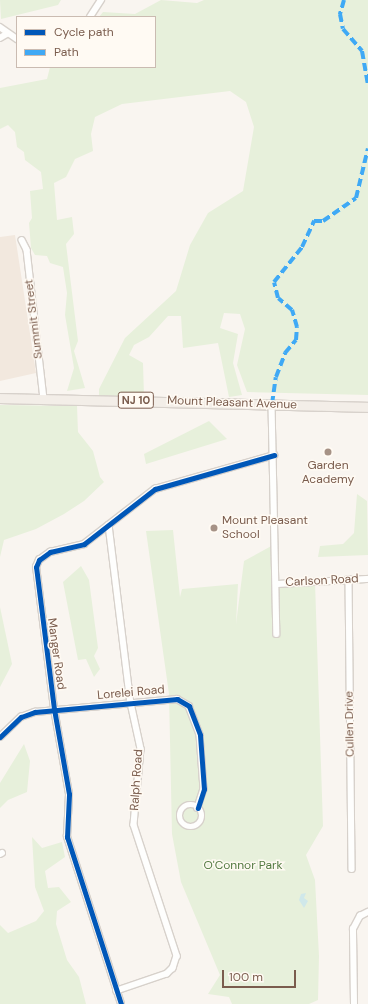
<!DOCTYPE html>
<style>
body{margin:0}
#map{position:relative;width:368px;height:1004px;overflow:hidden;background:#f9f5f0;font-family:"DM Sans",sans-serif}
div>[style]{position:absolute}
.residential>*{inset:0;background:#f2e8de}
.green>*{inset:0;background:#e7f0db}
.water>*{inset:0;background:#d0e8ea}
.roads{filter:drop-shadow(1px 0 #d7d1cb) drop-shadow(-1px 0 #d7d1cb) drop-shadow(0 1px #d7d1cb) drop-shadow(0 -1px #d7d1cb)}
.street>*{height:5.5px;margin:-2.75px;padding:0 2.75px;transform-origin:2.75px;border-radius:2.75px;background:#fefefd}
.street>.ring{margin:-2.75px;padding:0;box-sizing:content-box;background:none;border:5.5px solid #fefefd;border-radius:50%}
.primary>*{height:9px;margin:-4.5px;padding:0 4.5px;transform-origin:4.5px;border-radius:4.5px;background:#f3eee8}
.quiet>*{height:4px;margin-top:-2px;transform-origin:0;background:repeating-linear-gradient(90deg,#3fa9f5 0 8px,transparent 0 12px)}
.cycleway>*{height:5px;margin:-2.5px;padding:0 2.5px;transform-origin:2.5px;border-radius:2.5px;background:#0057b8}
.dots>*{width:11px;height:11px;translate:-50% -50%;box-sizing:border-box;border:2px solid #fffaf3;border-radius:50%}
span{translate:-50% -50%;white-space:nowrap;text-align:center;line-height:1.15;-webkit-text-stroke:3px #fffaf3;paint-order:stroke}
.shield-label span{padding:1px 3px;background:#fffaf3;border:1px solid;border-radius:3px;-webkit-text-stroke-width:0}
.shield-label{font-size:11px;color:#7a5c4d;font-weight:700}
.street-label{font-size:12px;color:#7a5c4d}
.poi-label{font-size:12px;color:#7a5c4d}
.left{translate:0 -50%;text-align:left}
.park-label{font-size:12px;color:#537a41}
.legend{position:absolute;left:16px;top:16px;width:140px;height:52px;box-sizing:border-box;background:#fffaf3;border:1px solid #cabbb1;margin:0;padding:5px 7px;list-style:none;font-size:12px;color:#7a5c4d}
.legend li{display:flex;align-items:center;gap:8px;height:20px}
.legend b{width:20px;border:1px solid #cabbb1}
.scale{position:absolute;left:222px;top:970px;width:74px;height:18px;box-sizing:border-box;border:2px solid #7a5c4d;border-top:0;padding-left:5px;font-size:12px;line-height:14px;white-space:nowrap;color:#7a5c4d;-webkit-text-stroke:3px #fffaf3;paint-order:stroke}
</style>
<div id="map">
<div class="residential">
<div style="clip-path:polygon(15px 235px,36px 373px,0 381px,0 237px)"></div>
</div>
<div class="green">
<div style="clip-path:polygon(0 0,61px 0,58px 5px,1px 19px)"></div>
<div style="clip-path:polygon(161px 0,197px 3px,204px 0,368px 0,368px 395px,247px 392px,237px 365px,245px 329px,240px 314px,224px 313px,220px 328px,238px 334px,233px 363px,242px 395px,229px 397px,218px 343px,183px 348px,181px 316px,168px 316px,149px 337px,134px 345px,129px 355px,143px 363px,144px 396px,99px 396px,99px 389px,125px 338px,176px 291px,190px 245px,208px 213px,243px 191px,254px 127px,246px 102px,230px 91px,122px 104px,95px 117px,91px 134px,93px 151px,75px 159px,66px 177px,54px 183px,57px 220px,72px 217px,74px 234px,66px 244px,78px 341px,74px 351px,85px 388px,67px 391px,74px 368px,65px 315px,67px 293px,63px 267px,50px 263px,47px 256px,35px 255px,31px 248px,29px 223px,32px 218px,30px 191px,43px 189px,41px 172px,25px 160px,24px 152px,17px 147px,15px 132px,8px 125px,0 129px,0 88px,47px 79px,50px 67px,155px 67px,155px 17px,99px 17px,103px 12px,135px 14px)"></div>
<div style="clip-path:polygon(0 405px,77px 406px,78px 432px,93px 451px,100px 477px,104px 482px,84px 501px,64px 514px,36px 529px,4px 540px,0 557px)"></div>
<div style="clip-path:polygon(209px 421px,227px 439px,146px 464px,144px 454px)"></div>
<div style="clip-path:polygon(357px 494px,367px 501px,368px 555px,318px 557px,320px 546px,343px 544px,354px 533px)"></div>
<div style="clip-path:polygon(173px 530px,180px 597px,182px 589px,238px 584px,236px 624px,244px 561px,275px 544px,276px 584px,315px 582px,323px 826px,306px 855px,315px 880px,319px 956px,318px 1000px,309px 1004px,232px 1004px,229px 997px,208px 994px,220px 975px,181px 882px,172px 834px,169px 694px,146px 531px)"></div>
<div style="clip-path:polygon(81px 566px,89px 580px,98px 648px,94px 656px,100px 669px,94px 677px,86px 659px,78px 660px,63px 582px)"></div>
<div style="clip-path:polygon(0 607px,12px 664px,0 687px)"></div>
<div style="clip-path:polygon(24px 744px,30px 761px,27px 792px,8px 800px,0 808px,0 783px)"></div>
<div style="clip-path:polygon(32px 837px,42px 848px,62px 842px,65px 857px,45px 871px,48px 888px,59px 887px,71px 902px,57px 911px,56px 924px,67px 960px,79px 977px,86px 1004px,0 1004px,0 925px,8px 933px,36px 921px,44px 911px,35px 887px)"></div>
</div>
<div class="water">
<div style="clip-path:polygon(306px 893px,304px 898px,308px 901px,304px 908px,299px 900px,301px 894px)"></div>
</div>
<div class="roads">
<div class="street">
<div style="left:90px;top:17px;width:20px;rotate:-57deg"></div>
<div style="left:0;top:27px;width:21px;rotate:35deg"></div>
<div style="left:0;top:38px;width:8px;rotate:-30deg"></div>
<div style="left:22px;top:240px;width:11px;rotate:63deg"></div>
<div style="left:27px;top:250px;width:150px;rotate:83.5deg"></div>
<div style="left:272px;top:404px;width:230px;rotate:88.8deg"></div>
<div style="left:109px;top:525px;width:179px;rotate:83deg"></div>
<div style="left:131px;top:703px;width:47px;rotate:77.7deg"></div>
<div style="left:141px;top:749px;width:76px;rotate:95.3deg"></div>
<div style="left:134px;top:825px;width:138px;rotate:71.8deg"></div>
<div style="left:177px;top:956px;width:13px;rotate:108deg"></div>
<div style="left:173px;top:968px;width:8px;rotate:135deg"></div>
<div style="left:167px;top:974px;width:53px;rotate:161.2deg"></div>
<div style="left:349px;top:579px;width:290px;rotate:89.4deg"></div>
<div style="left:276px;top:584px;width:92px;rotate:-3.1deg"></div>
<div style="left:0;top:737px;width:29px;rotate:-44deg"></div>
<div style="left:21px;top:717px;width:15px;rotate:-20deg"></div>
<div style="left:35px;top:712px;width:143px;rotate:-5.2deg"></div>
<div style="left:177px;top:699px;width:14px;rotate:30deg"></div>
<div style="left:189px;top:706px;width:31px;rotate:69deg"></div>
<div style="left:200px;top:735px;width:54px;rotate:85.8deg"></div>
<div style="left:204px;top:789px;width:20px;rotate:108deg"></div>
<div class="ring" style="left:180px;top:805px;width:16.5px;height:16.5px"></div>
<div style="left:0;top:854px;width:2px;rotate:-27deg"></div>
<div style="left:121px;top:1004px;width:176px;rotate:-107.9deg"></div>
<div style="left:67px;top:837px;width:43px;rotate:-87.3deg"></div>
<div style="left:69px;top:794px;width:86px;rotate:-100deg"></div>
<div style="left:54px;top:709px;width:143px;rotate:-97.2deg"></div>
<div style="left:36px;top:567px;width:8px;rotate:-67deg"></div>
<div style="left:39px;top:560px;width:14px;rotate:-36deg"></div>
<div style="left:50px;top:552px;width:35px;rotate:-13deg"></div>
<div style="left:84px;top:544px;width:90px;rotate:-37.8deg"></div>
<div style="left:155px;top:489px;width:124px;rotate:-15.9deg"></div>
<div style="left:354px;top:1004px;width:75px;rotate:-90.8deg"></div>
<div style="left:353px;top:929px;width:15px;rotate:-62deg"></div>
<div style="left:360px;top:916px;width:9px;rotate:-27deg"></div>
</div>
<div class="primary">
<div style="left:0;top:398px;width:368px;rotate:1.4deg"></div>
</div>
</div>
<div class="quiet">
<div style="left:344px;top:0;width:15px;rotate:106deg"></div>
<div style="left:340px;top:14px;width:15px;rotate:79deg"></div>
<div style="left:343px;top:29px;width:29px;rotate:49deg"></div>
<div style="left:362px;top:51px;width:35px;rotate:80deg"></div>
<div style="left:272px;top:404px;width:27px;rotate:-82deg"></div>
<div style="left:276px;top:377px;width:26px;rotate:-69deg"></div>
<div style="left:285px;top:353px;width:17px;rotate:-50deg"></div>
<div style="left:296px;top:340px;width:13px;rotate:-86deg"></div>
<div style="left:297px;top:327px;width:18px;rotate:-106deg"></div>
<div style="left:292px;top:310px;width:18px;rotate:-139deg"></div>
<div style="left:278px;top:298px;width:16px;rotate:-104deg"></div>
<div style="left:274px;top:282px;width:45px;rotate:-51.3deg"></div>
<div style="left:302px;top:247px;width:29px;rotate:-65deg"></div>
<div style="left:314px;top:221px;width:9px"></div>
<div style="left:323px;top:221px;width:40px;rotate:-34.9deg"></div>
<div style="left:356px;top:198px;width:51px;rotate:-76.5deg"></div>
</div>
<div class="cycleway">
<div style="left:0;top:737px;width:29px;rotate:-44deg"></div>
<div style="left:21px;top:717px;width:15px;rotate:-20deg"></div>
<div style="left:35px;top:712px;width:143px;rotate:-5.2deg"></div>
<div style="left:177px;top:699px;width:14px;rotate:30deg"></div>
<div style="left:189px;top:706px;width:31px;rotate:69deg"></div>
<div style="left:200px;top:735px;width:54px;rotate:85.8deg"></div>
<div style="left:204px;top:789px;width:20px;rotate:108deg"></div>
<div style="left:121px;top:1004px;width:176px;rotate:-107.9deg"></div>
<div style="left:67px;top:837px;width:43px;rotate:-87.3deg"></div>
<div style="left:69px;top:794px;width:86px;rotate:-100deg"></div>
<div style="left:54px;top:709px;width:143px;rotate:-97.2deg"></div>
<div style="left:36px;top:567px;width:8px;rotate:-67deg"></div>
<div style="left:39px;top:560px;width:14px;rotate:-36deg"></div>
<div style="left:50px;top:552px;width:35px;rotate:-13deg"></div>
<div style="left:84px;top:544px;width:90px;rotate:-37.8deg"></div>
<div style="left:155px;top:489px;width:124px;rotate:-15.9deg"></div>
</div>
<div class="dots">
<div style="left:328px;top:452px;background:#a69286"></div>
<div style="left:214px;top:528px;background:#a69286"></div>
</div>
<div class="shield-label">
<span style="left:136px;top:400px">NJ 10</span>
</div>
<div class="street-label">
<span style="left:34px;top:319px;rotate:-97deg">Summit Street</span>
<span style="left:232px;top:403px;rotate:2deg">Mount Pleasant Avenue</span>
<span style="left:322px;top:581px;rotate:-3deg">Carlson Road</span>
<span style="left:56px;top:654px;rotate:82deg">Manger Road</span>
<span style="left:131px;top:693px;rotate:-5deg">Lorelei Road</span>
<span style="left:350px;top:724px;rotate:-91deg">Cullen Drive</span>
<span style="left:137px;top:780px;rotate:-86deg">Ralph Road</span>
</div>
<div class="poi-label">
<span style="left:328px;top:473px">Garden<br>Academy</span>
<span class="left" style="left:222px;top:528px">Mount Pleasant<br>School</span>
</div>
<div class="park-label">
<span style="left:243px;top:866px">O'Connor Park</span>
</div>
<ul class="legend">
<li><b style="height:5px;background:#0057b8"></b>Cycle path</li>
<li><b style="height:5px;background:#3fa9f5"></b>Path</li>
</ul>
<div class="scale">100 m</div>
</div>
